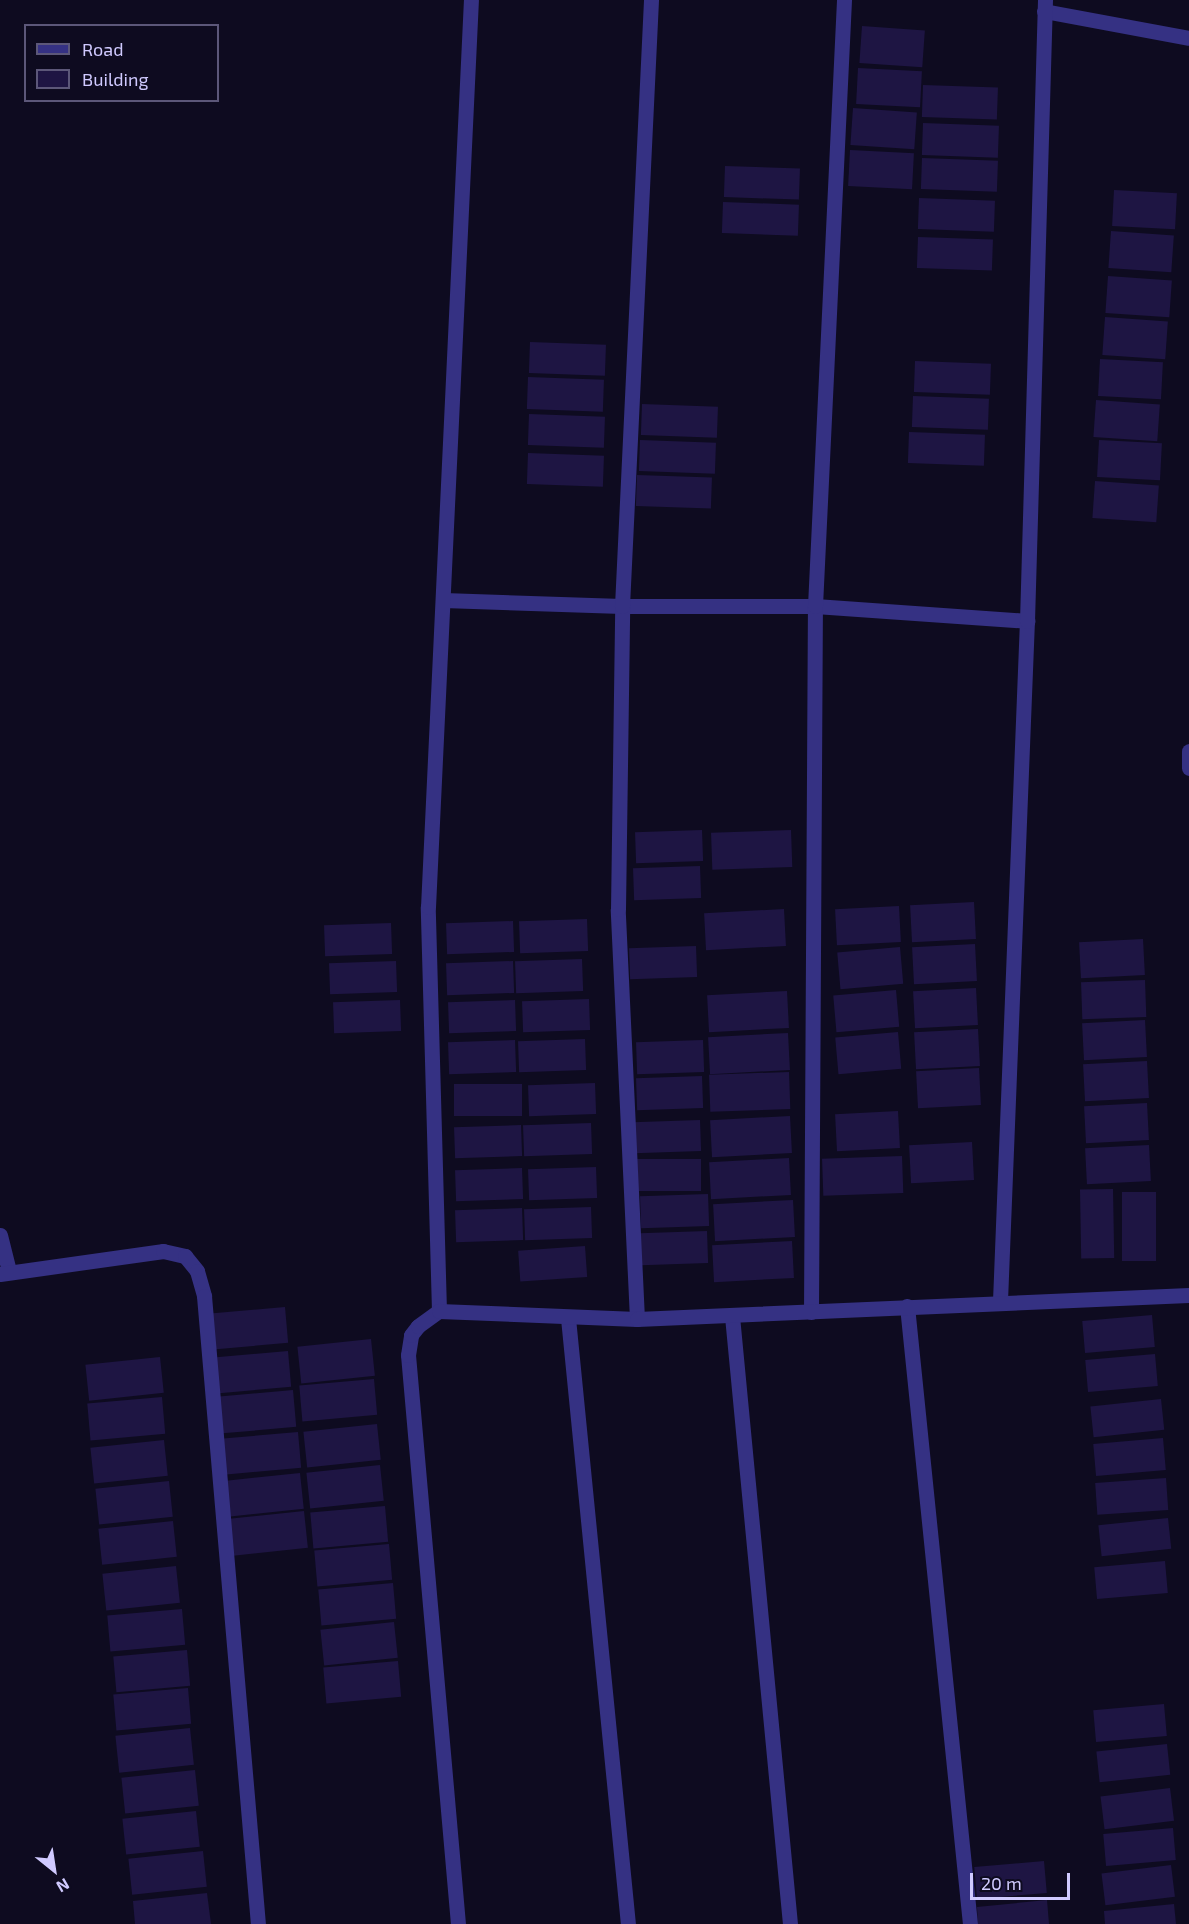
<!DOCTYPE html>
<style>
body{margin:0}
#map{position:relative;width:1189px;height:1924px;overflow:hidden;background:#0e0b20;font-family:"Exo 2",sans-serif}
div>[style]{position:absolute}
.building>*{inset:0;background:#1e1543;transform-origin:0 0}
.minor>*{height:15px;margin:-7.5px;padding:0 7.5px;transform-origin:7.5px;border-radius:7.5px;background:#353183}
span{translate:-50% -50%;white-space:nowrap;text-align:center;line-height:1.15;-webkit-text-stroke:6px #0e0b20;paint-order:stroke}
.legend{position:absolute;left:24px;top:24px;width:195px;height:78px;box-sizing:border-box;background:#0e0b20;border:2px solid #5c5779;margin:0;padding:8px 10px;list-style:none;font-size:18px;color:#d0caff}
.legend li{display:flex;align-items:center;gap:12px;height:30px}
.legend b{width:30px;border:2px solid #5c5779}
.north{position:absolute;left:24px;top:1840px;width:60px;height:60px;-webkit-text-stroke:4px #0e0b20;paint-order:stroke;rotate:150deg;font-size:16px;font-weight:700;line-height:24px;text-align:center;color:#d0caff}
.north::after{content:'';display:block;margin:auto;width:21px;height:27px;background:#d0caff;clip-path:polygon(50% 0,100% 100%,50% 72%,0 100%)}
.scale{position:absolute;left:970px;top:1873px;width:100px;height:27px;box-sizing:border-box;border:3px solid #d0caff;border-top:0;padding-left:8px;font-size:18px;line-height:21px;white-space:nowrap;color:#d0caff;-webkit-text-stroke:4px #0e0b20;paint-order:stroke}
</style>
<div id="map">
<div class="building">
<div style="left:862px;top:26px;width:63px;height:37px;rotate:4deg"></div>
<div style="left:858px;top:68px;width:64px;height:36px;rotate:3deg"></div>
<div style="left:923px;top:85px;width:75px;height:32px;rotate:2deg"></div>
<div style="left:853px;top:108px;width:64px;height:37px;rotate:4deg"></div>
<div style="left:923px;top:123px;width:76px;height:32px;rotate:2deg"></div>
<div style="left:850px;top:150px;width:64px;height:36px;rotate:3deg"></div>
<div style="left:922px;top:158px;width:76px;height:31px;rotate:2deg"></div>
<div style="left:725px;top:166px;width:75px;height:31px;rotate:2deg"></div>
<div style="left:1114px;top:190px;width:63px;height:36px;rotate:3deg"></div>
<div style="left:919px;top:198px;width:76px;height:31px;rotate:2deg"></div>
<div style="left:723px;top:202px;width:76px;height:31px;rotate:2deg"></div>
<div style="left:1111px;top:231px;width:63px;height:37px;rotate:4deg"></div>
<div style="left:918px;top:237px;width:75px;height:31px;rotate:2deg"></div>
<div style="left:1108px;top:276px;width:64px;height:37px;rotate:4deg"></div>
<div style="left:1105px;top:317px;width:63px;height:38px;rotate:4deg"></div>
<div style="left:530px;top:342px;width:76px;height:31px;rotate:2deg"></div>
<div style="left:1100px;top:359px;width:63px;height:37px;rotate:3deg"></div>
<div style="left:915px;top:361px;width:76px;height:31px;rotate:2deg"></div>
<div style="left:528px;top:377px;width:76px;height:32px;rotate:2deg"></div>
<div style="left:913px;top:396px;width:76px;height:31px;rotate:2deg"></div>
<div style="left:1096px;top:400px;width:64px;height:37px;rotate:4deg"></div>
<div style="left:642px;top:404px;width:76px;height:31px;rotate:2deg"></div>
<div style="left:529px;top:414px;width:76px;height:31px;rotate:2deg"></div>
<div style="left:909px;top:432px;width:76px;height:31px;rotate:2deg"></div>
<div style="left:640px;top:440px;width:76px;height:31px;rotate:2deg"></div>
<div style="left:1099px;top:440px;width:63px;height:37px;rotate:3deg"></div>
<div style="left:528px;top:453px;width:76px;height:31px;rotate:2deg"></div>
<div style="left:637px;top:475px;width:75px;height:31px;rotate:2deg"></div>
<div style="left:1095px;top:481px;width:64px;height:37px;rotate:4deg"></div>
<div style="left:702px;top:830px;width:31px;height:67px;rotate:88deg"></div>
<div style="left:791px;top:830px;width:37px;height:80px;rotate:88deg"></div>
<div style="left:700px;top:866px;width:32px;height:67px;rotate:88deg"></div>
<div style="left:974px;top:902px;width:37px;height:64px;rotate:87deg"></div>
<div style="left:899px;top:906px;width:36px;height:64px;rotate:87deg"></div>
<div style="left:784px;top:909px;width:37px;height:80px;rotate:87deg"></div>
<div style="left:587px;top:919px;width:32px;height:68px;rotate:88deg"></div>
<div style="left:513px;top:921px;width:31px;height:67px;rotate:88deg"></div>
<div style="left:391px;top:923px;width:31px;height:67px;rotate:88deg"></div>
<div style="left:1143px;top:939px;width:36px;height:64px;rotate:87deg"></div>
<div style="left:975px;top:944px;width:37px;height:63px;rotate:87deg"></div>
<div style="left:696px;top:946px;width:31px;height:67px;rotate:88deg"></div>
<div style="left:900px;top:947px;width:37px;height:63px;rotate:85deg"></div>
<div style="left:582px;top:959px;width:32px;height:67px;rotate:88deg"></div>
<div style="left:396px;top:961px;width:31px;height:67px;rotate:88deg"></div>
<div style="left:513px;top:961px;width:32px;height:67px;rotate:88deg"></div>
<div style="left:1145px;top:980px;width:37px;height:64px;rotate:88deg"></div>
<div style="left:976px;top:988px;width:37px;height:63px;rotate:87deg"></div>
<div style="left:896px;top:990px;width:37px;height:63px;rotate:85deg"></div>
<div style="left:787px;top:991px;width:37px;height:80px;rotate:87deg"></div>
<div style="left:589px;top:999px;width:31px;height:67px;rotate:88deg"></div>
<div style="left:400px;top:1000px;width:31px;height:67px;rotate:88deg"></div>
<div style="left:515px;top:1000px;width:31px;height:67px;rotate:88deg"></div>
<div style="left:1145px;top:1020px;width:37px;height:63px;rotate:87deg"></div>
<div style="left:978px;top:1029px;width:37px;height:64px;rotate:87deg"></div>
<div style="left:898px;top:1032px;width:37px;height:63px;rotate:85deg"></div>
<div style="left:788px;top:1033px;width:37px;height:80px;rotate:87deg"></div>
<div style="left:585px;top:1039px;width:31px;height:67px;rotate:88deg"></div>
<div style="left:515px;top:1040px;width:32px;height:67px;rotate:88deg"></div>
<div style="left:703px;top:1040px;width:32px;height:67px;rotate:88deg"></div>
<div style="left:1147px;top:1061px;width:37px;height:64px;rotate:87deg"></div>
<div style="left:979px;top:1068px;width:37px;height:63px;rotate:87deg"></div>
<div style="left:789px;top:1072px;width:37px;height:80px;rotate:88deg"></div>
<div style="left:702px;top:1076px;width:32px;height:66px;rotate:88deg"></div>
<div style="left:595px;top:1083px;width:31px;height:67px;rotate:88deg"></div>
<div style="left:522px;top:1084px;width:32px;height:68px;rotate:90deg"></div>
<div style="left:1147px;top:1103px;width:37px;height:63px;rotate:87deg"></div>
<div style="left:898px;top:1111px;width:37px;height:63px;rotate:87deg"></div>
<div style="left:790px;top:1116px;width:37px;height:80px;rotate:87deg"></div>
<div style="left:700px;top:1120px;width:31px;height:67px;rotate:88deg"></div>
<div style="left:591px;top:1123px;width:31px;height:68px;rotate:88deg"></div>
<div style="left:521px;top:1125px;width:31px;height:67px;rotate:88deg"></div>
<div style="left:972px;top:1142px;width:38px;height:63px;rotate:87deg"></div>
<div style="left:1149px;top:1145px;width:36px;height:64px;rotate:87deg"></div>
<div style="left:902px;top:1156px;width:37px;height:80px;rotate:88deg"></div>
<div style="left:789px;top:1158px;width:37px;height:80px;rotate:87deg"></div>
<div style="left:701px;top:1159px;width:32px;height:68px;rotate:90deg"></div>
<div style="left:596px;top:1167px;width:31px;height:68px;rotate:88deg"></div>
<div style="left:522px;top:1168px;width:31px;height:67px;rotate:88deg"></div>
<div style="left:1113px;top:1189px;width:69px;height:33px;rotate:89deg"></div>
<div style="left:1156px;top:1192px;width:69px;height:34px;rotate:90deg"></div>
<div style="left:708px;top:1194px;width:32px;height:68px;rotate:88deg"></div>
<div style="left:793px;top:1200px;width:37px;height:80px;rotate:87deg"></div>
<div style="left:591px;top:1207px;width:31px;height:67px;rotate:88deg"></div>
<div style="left:522px;top:1208px;width:32px;height:67px;rotate:88deg"></div>
<div style="left:707px;top:1231px;width:32px;height:67px;rotate:88deg"></div>
<div style="left:792px;top:1241px;width:37px;height:80px;rotate:87deg"></div>
<div style="left:585px;top:1246px;width:31px;height:67px;rotate:86deg"></div>
<div style="left:285px;top:1307px;width:36px;height:75px;rotate:85deg"></div>
<div style="left:1152px;top:1315px;width:32px;height:70px;rotate:85deg"></div>
<div style="left:371px;top:1339px;width:37px;height:74px;rotate:84deg"></div>
<div style="left:288px;top:1351px;width:36px;height:75px;rotate:85deg"></div>
<div style="left:1155px;top:1354px;width:32px;height:70px;rotate:85deg"></div>
<div style="left:160px;top:1357px;width:36px;height:75px;rotate:84deg"></div>
<div style="left:374px;top:1379px;width:36px;height:75px;rotate:85deg"></div>
<div style="left:293px;top:1390px;width:37px;height:74px;rotate:85deg"></div>
<div style="left:162px;top:1397px;width:37px;height:75px;rotate:85deg"></div>
<div style="left:1161px;top:1399px;width:31px;height:71px;rotate:84deg"></div>
<div style="left:377px;top:1424px;width:36px;height:74px;rotate:84deg"></div>
<div style="left:298px;top:1432px;width:36px;height:75px;rotate:85deg"></div>
<div style="left:1163px;top:1438px;width:32px;height:70px;rotate:85deg"></div>
<div style="left:164px;top:1440px;width:36px;height:74px;rotate:84deg"></div>
<div style="left:380px;top:1465px;width:36px;height:74px;rotate:84deg"></div>
<div style="left:300px;top:1473px;width:36px;height:74px;rotate:84deg"></div>
<div style="left:1166px;top:1478px;width:32px;height:71px;rotate:86deg"></div>
<div style="left:169px;top:1481px;width:36px;height:74px;rotate:84deg"></div>
<div style="left:385px;top:1506px;width:36px;height:75px;rotate:85deg"></div>
<div style="left:304px;top:1511px;width:37px;height:75px;rotate:84deg"></div>
<div style="left:1168px;top:1518px;width:31px;height:70px;rotate:84deg"></div>
<div style="left:173px;top:1521px;width:36px;height:75px;rotate:84deg"></div>
<div style="left:389px;top:1544px;width:36px;height:75px;rotate:85deg"></div>
<div style="left:1165px;top:1561px;width:32px;height:71px;rotate:85deg"></div>
<div style="left:176px;top:1566px;width:37px;height:74px;rotate:84deg"></div>
<div style="left:393px;top:1583px;width:36px;height:75px;rotate:85deg"></div>
<div style="left:182px;top:1609px;width:36px;height:75px;rotate:85deg"></div>
<div style="left:394px;top:1622px;width:36px;height:74px;rotate:84deg"></div>
<div style="left:187px;top:1650px;width:36px;height:74px;rotate:85deg"></div>
<div style="left:398px;top:1661px;width:36px;height:75px;rotate:85deg"></div>
<div style="left:188px;top:1688px;width:36px;height:75px;rotate:85deg"></div>
<div style="left:1164px;top:1704px;width:32px;height:71px;rotate:85deg"></div>
<div style="left:190px;top:1728px;width:37px;height:75px;rotate:84deg"></div>
<div style="left:1167px;top:1744px;width:31px;height:71px;rotate:84deg"></div>
<div style="left:195px;top:1770px;width:36px;height:74px;rotate:84deg"></div>
<div style="left:1170px;top:1788px;width:33px;height:70px;rotate:83deg"></div>
<div style="left:196px;top:1811px;width:36px;height:74px;rotate:84deg"></div>
<div style="left:1173px;top:1828px;width:32px;height:70px;rotate:85deg"></div>
<div style="left:203px;top:1851px;width:36px;height:75px;rotate:84deg"></div>
<div style="left:1044px;top:1861px;width:32px;height:70px;rotate:85deg"></div>
<div style="left:1171px;top:1865px;width:32px;height:70px;rotate:83deg"></div>
<div style="clip-path:polygon(207px 1893px,211px 1924px,135px 1924px,133px 1901px)"></div>
<div style="clip-path:polygon(1047px 1900px,1049px 1924px,978px 1924px,977px 1907px)"></div>
<div style="clip-path:polygon(1174px 1904px,1176px 1924px,1105px 1924px,1104px 1911px)"></div>
</div>
<div class="minor">
<div style="left:1044px;top:11px;width:147px;rotate:10.5deg"></div>
<div style="left:443px;top:600px;width:179px;rotate:1.9deg"></div>
<div style="left:622px;top:606px;width:193px"></div>
<div style="left:815px;top:606px;width:213px;rotate:4deg"></div>
<div style="left:1189px;top:751px;width:17px;rotate:90deg"></div>
<div style="left:0;top:1235px;width:38px;rotate:76deg"></div>
<div style="left:0;top:1274px;width:165px;rotate:-8deg"></div>
<div style="left:163px;top:1251px;width:23px;rotate:13deg"></div>
<div style="left:185px;top:1256px;width:19px;rotate:51deg"></div>
<div style="left:197px;top:1271px;width:26px;rotate:74deg"></div>
<div style="left:204px;top:1296px;width:630px;rotate:85.09deg"></div>
<div style="left:1000px;top:1301px;width:681px;rotate:-87.73deg"></div>
<div style="left:1027px;top:621px;width:621px;rotate:-88.34deg"></div>
<div style="left:907px;top:1306px;width:621px;rotate:84.18deg"></div>
<div style="left:439px;top:1311px;width:404px;rotate:-91.6deg"></div>
<div style="left:428px;top:907px;width:908px;rotate:-87.29deg"></div>
<div style="left:811px;top:1312px;width:706px;rotate:-89.68deg"></div>
<div style="left:815px;top:606px;width:607px;rotate:-87.26deg"></div>
<div style="left:732px;top:1316px;width:611px;rotate:84.55deg"></div>
<div style="left:568px;top:1318px;width:609px;rotate:84.35deg"></div>
<div style="left:637px;top:1319px;width:410px;rotate:-92.7deg"></div>
<div style="left:618px;top:909px;width:303px;rotate:-89.2deg"></div>
<div style="left:622px;top:606px;width:607px;rotate:-87.26deg"></div>
<div style="left:458px;top:1924px;width:571px;rotate:-95.02deg"></div>
<div style="left:408px;top:1355px;width:20px;rotate:-81deg"></div>
<div style="left:411px;top:1335px;width:11px;rotate:-52deg"></div>
<div style="left:418px;top:1326px;width:26px;rotate:-36deg"></div>
<div style="left:439px;top:1311px;width:198px;rotate:2.3deg"></div>
<div style="left:637px;top:1319px;width:553px;rotate:-2.49deg"></div>
</div>
<ul class="legend">
<li><b style="height:8px;background:#353183"></b>Road</li>
<li><b style="height:16px;background:#1e1543"></b>Building</li>
</ul>
<div class="north">N</div>
<div class="scale">20 m</div>
</div>
